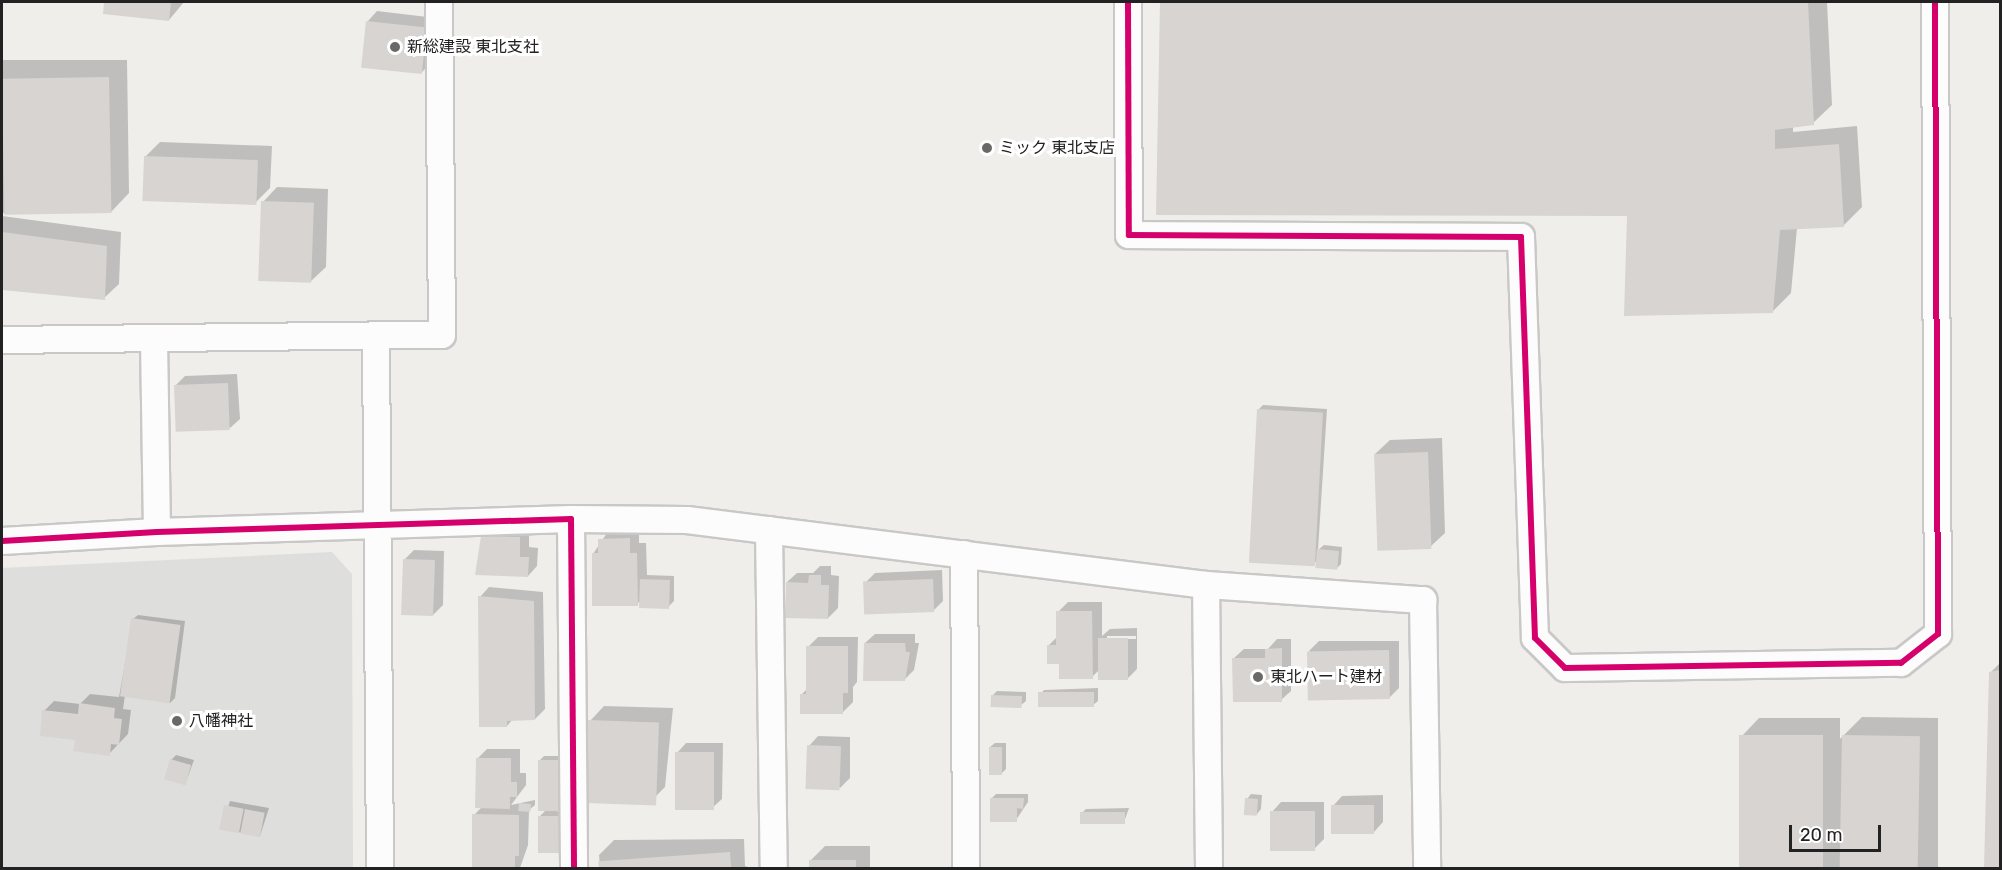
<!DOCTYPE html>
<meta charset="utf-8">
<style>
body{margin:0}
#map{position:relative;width:2002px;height:870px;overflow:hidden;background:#f0eeeb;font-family:Rubik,"Noto Sans JP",sans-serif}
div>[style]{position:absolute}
.religious>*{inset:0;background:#dededc}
.shadow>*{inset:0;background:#0003}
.building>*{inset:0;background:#d7d4d2;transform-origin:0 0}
.roads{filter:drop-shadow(2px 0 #c9c8c7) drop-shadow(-2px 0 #c9c8c7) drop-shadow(0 2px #c9c8c7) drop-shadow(0 -2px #c9c8c7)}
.minor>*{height:26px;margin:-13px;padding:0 13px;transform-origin:13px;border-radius:13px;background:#fdfcfc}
.cycleway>*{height:6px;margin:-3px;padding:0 3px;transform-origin:3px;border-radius:3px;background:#d6006c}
.dots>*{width:16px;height:16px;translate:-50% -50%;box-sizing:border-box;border:3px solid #fff;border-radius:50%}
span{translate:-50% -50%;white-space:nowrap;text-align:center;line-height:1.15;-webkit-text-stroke:6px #fff;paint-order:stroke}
.poi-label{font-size:16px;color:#222}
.left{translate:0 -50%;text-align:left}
.frame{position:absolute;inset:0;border:3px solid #222;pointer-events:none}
.scale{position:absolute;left:1789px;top:825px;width:92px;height:27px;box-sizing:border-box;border:3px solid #222;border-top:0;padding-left:8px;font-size:18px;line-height:21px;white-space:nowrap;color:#222;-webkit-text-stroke:4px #fff;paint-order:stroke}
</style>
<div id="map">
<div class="religious">
<div style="clip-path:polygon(332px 552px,352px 574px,353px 868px,2px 868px,2px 568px)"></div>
</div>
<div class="shadow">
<div style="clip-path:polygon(106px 2px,184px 2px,169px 20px,104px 13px)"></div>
<div style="clip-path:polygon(1162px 2px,1827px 2px,1832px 105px,1813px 123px,1793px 126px,1793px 132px,1857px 126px,1862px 207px,1843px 226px,1797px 228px,1791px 293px,1772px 312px,1629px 215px,1158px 214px)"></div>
<div style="clip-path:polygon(377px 11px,436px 18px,431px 63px,421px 73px,368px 21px)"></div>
<div style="clip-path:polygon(2px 60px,127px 60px,129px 193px,111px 212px,2px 213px)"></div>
<div style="clip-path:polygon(160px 142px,272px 146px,270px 188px,255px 203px,145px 157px)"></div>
<div style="clip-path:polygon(277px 187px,328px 189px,326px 267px,311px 281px,263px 202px)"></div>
<div style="clip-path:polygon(2px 216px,121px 232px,119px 284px,104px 298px,2px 288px)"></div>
<div style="clip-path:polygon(237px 374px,240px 419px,230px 428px,175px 386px,185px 376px)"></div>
<div style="clip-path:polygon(1263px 405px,1327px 409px,1318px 550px,1324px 545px,1342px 547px,1341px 564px,1336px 569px,1318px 560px,1312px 565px,1259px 409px)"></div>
<div style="clip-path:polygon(1442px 438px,1445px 533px,1430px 547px,1375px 454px,1390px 440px)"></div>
<div style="clip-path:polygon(492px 527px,529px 528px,529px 547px,538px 548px,537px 566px,528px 576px,482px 537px)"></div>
<div style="clip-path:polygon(639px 529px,639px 543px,646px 543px,647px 575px,674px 576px,674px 601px,669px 606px,642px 599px,637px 604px,593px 554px,609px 530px)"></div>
<div style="clip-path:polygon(414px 550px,444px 551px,443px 605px,433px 615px,404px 560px)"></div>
<div style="clip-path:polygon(820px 566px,831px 566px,831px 575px,839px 576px,838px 608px,828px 618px,787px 582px,797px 573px,813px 573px)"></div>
<div style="clip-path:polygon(942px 570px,943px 601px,933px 611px,865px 583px,875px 573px)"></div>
<div style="clip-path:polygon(489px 587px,543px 592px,545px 709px,535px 719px,513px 719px,507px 726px,480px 597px)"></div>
<div style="clip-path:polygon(evenodd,1068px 602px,1102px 602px,1102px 636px,1110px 629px,1137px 628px,1137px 669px,1127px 679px,1099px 670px,1092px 677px,1060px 663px,1048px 646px,1058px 636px,1058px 612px,1068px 602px,1107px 636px,1136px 636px,1136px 639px,1107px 639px,1107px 636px)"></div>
<div style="clip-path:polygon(138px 615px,185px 621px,175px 698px,170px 703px,125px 695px,123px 709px,131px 710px,128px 734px,109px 754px,76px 739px,44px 711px,54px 701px,80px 704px,90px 694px,119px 697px,133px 619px)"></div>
<div style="clip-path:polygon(875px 634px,915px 634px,915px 643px,919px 643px,914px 670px,904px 680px,865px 643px)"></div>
<div style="clip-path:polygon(818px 637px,858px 637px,857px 682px,853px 687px,853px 702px,843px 712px,801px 695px,808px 688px,808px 647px)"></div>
<div style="clip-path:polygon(1277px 639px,1291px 639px,1291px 691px,1281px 700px,1234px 658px,1244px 649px,1268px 649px)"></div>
<div style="clip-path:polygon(1319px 641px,1399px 641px,1399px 688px,1389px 698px,1309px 651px)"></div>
<div style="clip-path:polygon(2000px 663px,2000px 868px,1985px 868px,1991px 672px)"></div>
<div style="clip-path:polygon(1098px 688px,1098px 701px,1093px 705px,1040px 695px,1044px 690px)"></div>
<div style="clip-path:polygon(997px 691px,1026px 692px,1026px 701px,1021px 705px,992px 696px)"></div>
<div style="clip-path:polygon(604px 706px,673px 708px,665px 787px,650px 802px,590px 721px)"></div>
<div style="clip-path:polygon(1862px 717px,1938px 718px,1938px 868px,1843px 868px,1843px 814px,1840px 868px,1741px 868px,1741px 737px,1759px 718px,1840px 718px,1840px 739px)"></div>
<div style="clip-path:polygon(818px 736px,850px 737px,850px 778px,840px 788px,809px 746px)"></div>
<div style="clip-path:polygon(686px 743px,723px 743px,722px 799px,712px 808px,677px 753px)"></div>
<div style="clip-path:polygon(995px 743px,1006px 743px,1006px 769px,1001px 774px,990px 747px)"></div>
<div style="clip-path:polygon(487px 749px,520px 749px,520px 773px,526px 773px,526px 785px,511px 805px,535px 800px,535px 805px,529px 810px,528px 845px,520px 868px,474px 868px,474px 815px,482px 807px,477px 759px)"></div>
<div style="clip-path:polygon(176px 755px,194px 760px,186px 782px,171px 760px)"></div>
<div style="clip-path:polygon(544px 756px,565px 756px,564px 805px,557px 812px,565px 812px,565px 847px,560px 852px,539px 817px,546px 810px,539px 761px)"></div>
<div style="clip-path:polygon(996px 794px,1028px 794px,1028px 802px,1016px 820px,992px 798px)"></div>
<div style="clip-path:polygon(1251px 794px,1262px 795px,1261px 809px,1257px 814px,1247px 799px)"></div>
<div style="clip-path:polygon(1383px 795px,1383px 822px,1374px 832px,1333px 806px,1342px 796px)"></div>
<div style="clip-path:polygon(230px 801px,269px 808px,260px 836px,221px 829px)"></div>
<div style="clip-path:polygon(1281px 802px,1324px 802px,1324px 839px,1314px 849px,1272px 812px)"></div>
<div style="clip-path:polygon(1129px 808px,1124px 822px,1082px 813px,1086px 809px)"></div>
<div style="clip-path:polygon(744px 839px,745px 866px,751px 868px,600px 868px,599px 855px,614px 840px)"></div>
<div style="clip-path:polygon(825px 846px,870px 846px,870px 868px,810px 868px,810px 861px)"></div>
</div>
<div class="building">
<div style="clip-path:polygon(104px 2px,171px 2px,169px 21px,103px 14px)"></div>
<div style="clip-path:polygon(1160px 2px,1808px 2px,1814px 125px,1775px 130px,1775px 149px,1839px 144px,1844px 227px,1780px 230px,1773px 313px,1624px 316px,1627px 216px,1156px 215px)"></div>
<div style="left:366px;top:21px;width:61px;height:47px;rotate:6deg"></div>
<div style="left:109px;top:77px;width:136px;height:107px;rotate:89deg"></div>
<div style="left:144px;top:156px;width:114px;height:45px;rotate:2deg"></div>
<div style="left:261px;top:201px;width:53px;height:80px;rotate:2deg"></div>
<div style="clip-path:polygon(2px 232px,107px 246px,105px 300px,2px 290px)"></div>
<div style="left:228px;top:383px;width:47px;height:54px;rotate:88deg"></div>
<div style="left:1257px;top:409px;width:66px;height:154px;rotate:3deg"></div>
<div style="left:1428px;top:452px;width:97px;height:54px;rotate:88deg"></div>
<div style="clip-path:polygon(481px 536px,520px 537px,520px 557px,529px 557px,528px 577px,475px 575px)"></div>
<div style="clip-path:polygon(630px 538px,630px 553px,637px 553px,638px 606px,592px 606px,592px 553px,598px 553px,598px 539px)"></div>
<div style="left:1317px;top:549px;width:22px;height:19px;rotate:5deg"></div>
<div style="left:403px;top:559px;width:32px;height:56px;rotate:2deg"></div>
<div style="clip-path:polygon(809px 575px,821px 575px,821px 585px,829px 585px,828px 619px,785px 618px,786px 582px,808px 583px)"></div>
<div style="left:640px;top:579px;width:30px;height:29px;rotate:2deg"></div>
<div style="left:933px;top:579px;width:33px;height:70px;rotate:88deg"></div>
<div style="clip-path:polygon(478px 596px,534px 601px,535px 720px,507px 721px,507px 727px,479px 727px)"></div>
<div style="clip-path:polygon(1056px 611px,1092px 611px,1093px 679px,1059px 679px,1059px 664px,1047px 664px,1047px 645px,1056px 645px)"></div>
<div style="left:131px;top:618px;width:50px;height:79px;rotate:8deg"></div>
<div style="left:1098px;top:638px;width:30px;height:42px"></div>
<div style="clip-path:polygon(864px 643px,905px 643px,906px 652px,910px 652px,905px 681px,863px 681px)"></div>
<div style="clip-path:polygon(806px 646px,848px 646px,848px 693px,843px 693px,843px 714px,800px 714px,800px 694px,806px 694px)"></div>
<div style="clip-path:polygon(1282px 648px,1282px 702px,1233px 702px,1232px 658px,1265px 658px,1265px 649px)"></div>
<div style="left:1389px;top:650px;width:49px;height:82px;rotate:89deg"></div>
<div style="clip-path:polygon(2000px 670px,2000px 868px,1984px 868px,1989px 672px)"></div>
<div style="left:1094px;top:692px;width:15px;height:56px;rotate:90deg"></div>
<div style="left:991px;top:695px;width:31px;height:12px;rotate:2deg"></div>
<div style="clip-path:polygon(79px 703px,115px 708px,114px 718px,122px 719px,119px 745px,111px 744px,110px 756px,73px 751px,75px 740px,40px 736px,42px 710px,78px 714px)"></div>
<div style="left:588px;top:720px;width:71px;height:83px;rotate:2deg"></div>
<div style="left:1823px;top:735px;width:133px;height:84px;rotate:90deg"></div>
<div style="left:1842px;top:735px;width:78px;height:133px;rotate:1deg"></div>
<div style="left:807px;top:745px;width:34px;height:44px;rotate:2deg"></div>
<div style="left:989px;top:747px;width:13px;height:28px"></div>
<div style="left:675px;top:752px;width:39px;height:58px"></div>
<div style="clip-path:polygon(476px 758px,511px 758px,511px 782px,517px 782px,517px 797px,510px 797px,510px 809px,475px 808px)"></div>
<div style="left:170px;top:759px;width:22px;height:21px;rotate:16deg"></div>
<div style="left:538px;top:760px;width:23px;height:51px"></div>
<div style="clip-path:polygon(990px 798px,1024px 798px,1023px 809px,1017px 808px,1017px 822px,990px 822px)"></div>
<div style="left:1245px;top:798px;width:13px;height:17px;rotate:4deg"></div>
<div style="left:519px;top:803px;width:12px;height:8px;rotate:5deg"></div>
<div style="left:224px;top:805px;width:20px;height:25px;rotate:11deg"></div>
<div style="left:1331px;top:805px;width:43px;height:29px"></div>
<div style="left:245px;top:809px;width:20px;height:25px;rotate:11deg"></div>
<div style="left:1270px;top:811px;width:45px;height:40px"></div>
<div style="left:1125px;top:812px;width:12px;height:45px;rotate:90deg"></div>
<div style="clip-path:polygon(472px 814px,519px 815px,519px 856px,515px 856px,515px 868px,472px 868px)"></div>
<div style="left:538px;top:816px;width:23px;height:37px"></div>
<div style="left:730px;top:852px;width:16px;height:132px;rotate:86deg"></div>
<div style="left:809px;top:860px;width:47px;height:8px"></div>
</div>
<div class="roads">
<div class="minor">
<div style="left:1128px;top:2px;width:233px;rotate:89.8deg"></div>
<div style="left:1129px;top:235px;width:392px;rotate:0.3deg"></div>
<div style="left:1521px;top:237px;width:401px;rotate:88deg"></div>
<div style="left:1535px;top:638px;width:42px;rotate:45deg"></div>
<div style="left:1565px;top:668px;width:336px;rotate:-0.9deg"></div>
<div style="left:1901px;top:663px;width:47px;rotate:-38.1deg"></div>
<div style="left:1938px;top:634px;width:632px;rotate:-90.27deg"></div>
<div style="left:376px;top:336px;width:532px;rotate:89.57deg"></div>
<div style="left:2px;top:340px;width:440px;rotate:-0.7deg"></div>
<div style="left:442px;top:335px;width:333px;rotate:-90.5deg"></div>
<div style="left:154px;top:340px;width:192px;rotate:89.1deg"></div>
<div style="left:571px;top:519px;width:116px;rotate:0.5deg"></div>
<div style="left:687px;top:520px;width:523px;rotate:7.14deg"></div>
<div style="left:769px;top:530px;width:338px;rotate:89.2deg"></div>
<div style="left:2px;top:541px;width:155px;rotate:-3.3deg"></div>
<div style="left:157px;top:532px;width:414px;rotate:-1.8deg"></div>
<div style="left:571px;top:519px;width:349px;rotate:89.5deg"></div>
<div style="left:964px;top:554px;width:314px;rotate:89.6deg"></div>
<div style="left:1209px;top:868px;width:283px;rotate:-90.6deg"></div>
<div style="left:1206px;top:585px;width:218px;rotate:4deg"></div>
<div style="left:1423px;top:600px;width:268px;rotate:89.1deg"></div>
</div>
</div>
<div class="cycleway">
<div style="left:1128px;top:2px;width:233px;rotate:89.8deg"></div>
<div style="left:1129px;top:235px;width:392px;rotate:0.3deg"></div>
<div style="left:1521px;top:237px;width:401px;rotate:88deg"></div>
<div style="left:1535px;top:638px;width:42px;rotate:45deg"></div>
<div style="left:1565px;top:668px;width:336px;rotate:-0.9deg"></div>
<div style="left:1901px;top:663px;width:47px;rotate:-38.1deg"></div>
<div style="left:1938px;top:634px;width:632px;rotate:-90.27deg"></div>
<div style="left:2px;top:541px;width:155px;rotate:-3.3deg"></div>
<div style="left:157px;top:532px;width:414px;rotate:-1.8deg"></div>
<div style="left:571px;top:519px;width:349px;rotate:89.5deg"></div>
</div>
<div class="dots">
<div style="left:395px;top:47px;background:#6a6968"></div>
<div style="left:987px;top:148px;background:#6a6968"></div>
<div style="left:1258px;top:677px;background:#6a6968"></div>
<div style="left:177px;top:721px;background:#6a6968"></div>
</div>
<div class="poi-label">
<span class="left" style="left:407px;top:47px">新総建設 東北支社</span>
<span class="left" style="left:999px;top:148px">ミック 東北支店</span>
<span class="left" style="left:1270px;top:677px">東北ハート建材</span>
<span class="left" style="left:189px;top:721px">八幡神社</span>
</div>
<div class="frame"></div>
<div class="scale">20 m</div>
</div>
